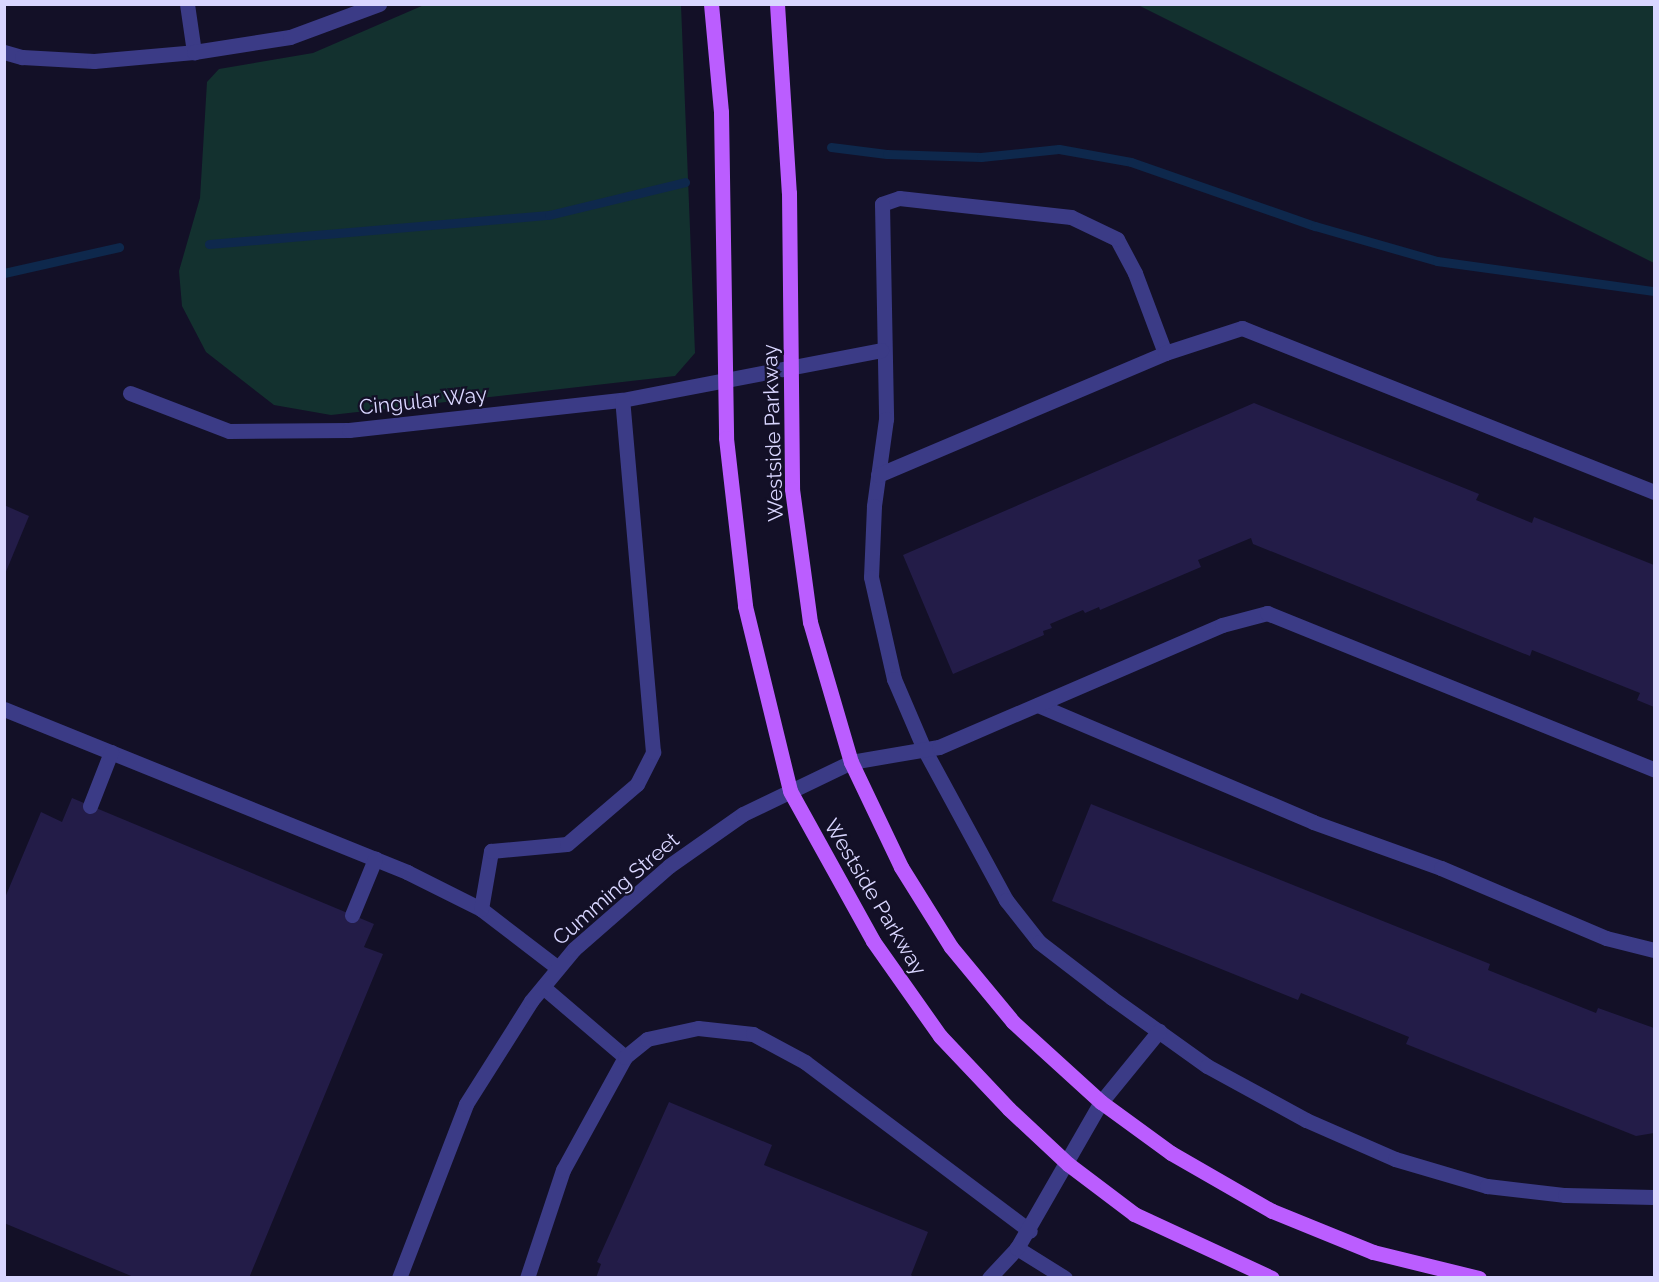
<!DOCTYPE html>
<style>
body{margin:0}
#map{position:relative;width:1659px;height:1282px;overflow:hidden;background:#131027;font-family:Raleway,sans-serif}
div>[style]{position:absolute}
.green>*{inset:0;background:#13312f}
.stream>*{height:9px;margin:-4.5px;padding:0 4.5px;transform-origin:4.5px;border-radius:4.5px;background:#0e284c}
.building>*{inset:0;background:#231c48}
.minor>*{height:15px;margin:-7.5px;padding:0 7.5px;transform-origin:7.5px;border-radius:7.5px;background:#3b3b86}
.major>*{height:15px;margin:-7.5px;padding:0 7.5px;transform-origin:7.5px;border-radius:7.5px;background:#bb5dff}
span{translate:-50% -50%;white-space:nowrap;text-align:center;line-height:1.15;-webkit-text-stroke:4.5px #131027;paint-order:stroke}
.street-label{font-size:21px;color:#d9d6ff}
.frame{position:absolute;inset:0;border:6px solid #d9d6ff;pointer-events:none}
</style>
<div id="map">
<div class="green">
<div style="clip-path:polygon(424px 5px,681px 5px,695px 353px,675px 376px,331px 415px,274px 405px,206px 352px,182px 306px,179px 271px,200px 198px,207px 82px,219px 69px,313px 53px)"></div>
<div style="clip-path:polygon(1138px 5px,1654px 5px,1654px 263px)"></div>
</div>
<div class="stream">
<div style="left:831px;top:147px;width:56px;rotate:7.1deg"></div>
<div style="left:887px;top:154px;width:94px;rotate:1.8deg"></div>
<div style="left:981px;top:157px;width:78px;rotate:-5.9deg"></div>
<div style="left:1059px;top:149px;width:73px;rotate:10.2deg"></div>
<div style="left:1131px;top:162px;width:195px;rotate:19.2deg"></div>
<div style="left:1315px;top:226px;width:127px;rotate:16deg"></div>
<div style="left:1437px;top:261px;width:219px;rotate:7.9deg"></div>
<div style="left:209px;top:244px;width:341px;rotate:-4.9deg"></div>
<div style="left:549px;top:215px;width:140px;rotate:-13.6deg"></div>
<div style="left:4px;top:273px;width:118px;rotate:-12.7deg"></div>
</div>
<div class="building">
<div style="clip-path:polygon(1254px 403px,1479px 494px,1476px 500px,1532px 523px,1534px 517px,1654px 565px,1654px 707px,1637px 700px,1640px 693px,1532px 650px,1530px 656px,1253px 544px,1251px 538px,1198px 560px,1201px 567px,1100px 610px,1099px 607px,1085px 613px,1083px 610px,1050px 624px,1052px 628px,1043px 631px,1044px 635px,953px 674px,903px 555px)"></div>
<div style="clip-path:polygon(4px 505px,29px 516px,5px 574px,4px 574px)"></div>
<div style="clip-path:polygon(72px 798px,374px 924px,364px 947px,383px 954px,249px 1278px,136px 1278px,4px 1223px,4px 900px,41px 812px,62px 822px)"></div>
<div style="clip-path:polygon(1091px 804px,1490px 964px,1488px 970px,1596px 1013px,1598px 1008px,1654px 1028px,1654px 1133px,1636px 1136px,1406px 1044px,1409px 1037px,1301px 993px,1298px 1000px,1052px 901px)"></div>
<div style="clip-path:polygon(669px 1102px,772px 1145px,764px 1165px,928px 1232px,911px 1275px,915px 1278px,596px 1278px,601px 1264px,597px 1262px)"></div>
</div>
<div class="minor">
<div style="left:187px;top:4px;width:49px;rotate:81.7deg"></div>
<div style="left:4px;top:52px;width:19px;rotate:16deg"></div>
<div style="left:22px;top:57px;width:72px;rotate:3.2deg"></div>
<div style="left:94px;top:61px;width:100px;rotate:-5.1deg"></div>
<div style="left:194px;top:52px;width:97px;rotate:-8.9deg"></div>
<div style="left:290px;top:37px;width:95px;rotate:-20.3deg"></div>
<div style="left:1165px;top:353px;width:85px;rotate:-110.6deg"></div>
<div style="left:1135px;top:273px;width:38px;rotate:-118deg"></div>
<div style="left:1117px;top:239px;width:51px;rotate:-154.4deg"></div>
<div style="left:1071px;top:217px;width:173px;rotate:-173.7deg"></div>
<div style="left:899px;top:198px;width:18px;rotate:161deg"></div>
<div style="left:882px;top:204px;width:215px;rotate:88.9deg"></div>
<div style="left:886px;top:419px;width:88px;rotate:97.9deg"></div>
<div style="left:874px;top:506px;width:71px;rotate:92.4deg"></div>
<div style="left:871px;top:577px;width:105px;rotate:77.3deg"></div>
<div style="left:894px;top:679px;width:76px;rotate:66.8deg"></div>
<div style="left:924px;top:749px;width:172px;rotate:61.5deg"></div>
<div style="left:1006px;top:900px;width:53px;rotate:51.8deg"></div>
<div style="left:1039px;top:942px;width:92px;rotate:37.5deg"></div>
<div style="left:1112px;top:998px;width:117px;rotate:35.6deg"></div>
<div style="left:1207px;top:1066px;width:113px;rotate:28.6deg"></div>
<div style="left:1306px;top:1120px;width:97px;rotate:23.7deg"></div>
<div style="left:1395px;top:1159px;width:96px;rotate:16.4deg"></div>
<div style="left:1487px;top:1186px;width:79px;rotate:6.6deg"></div>
<div style="left:1565px;top:1195px;width:89px;rotate:1.3deg"></div>
<div style="left:130px;top:393px;width:106px;rotate:21deg"></div>
<div style="left:229px;top:431px;width:120px;rotate:-0.5deg"></div>
<div style="left:349px;top:430px;width:275px;rotate:-6.3deg"></div>
<div style="left:622px;top:400px;width:264px;rotate:-10.9deg"></div>
<div style="left:878px;top:475px;width:312px;rotate:-23deg"></div>
<div style="left:1165px;top:353px;width:81px;rotate:-18deg"></div>
<div style="left:1242px;top:328px;width:443px;rotate:21.7deg"></div>
<div style="left:1038px;top:705px;width:299px;rotate:23deg"></div>
<div style="left:1313px;top:822px;width:136px;rotate:19.8deg"></div>
<div style="left:1441px;top:868px;width:179px;rotate:23deg"></div>
<div style="left:1606px;top:938px;width:49px;rotate:14deg"></div>
<div style="left:4px;top:709px;width:435px;rotate:22deg"></div>
<div style="left:407px;top:872px;width:83px;rotate:26.6deg"></div>
<div style="left:481px;top:909px;width:97px;rotate:37.5deg"></div>
<div style="left:90px;top:806px;width:58px;rotate:-68.7deg"></div>
<div style="left:481px;top:909px;width:59px;rotate:-80.2deg"></div>
<div style="left:491px;top:851px;width:76px;rotate:-5.3deg"></div>
<div style="left:567px;top:844px;width:92px;rotate:-40.6deg"></div>
<div style="left:637px;top:784px;width:36px;rotate:-63deg"></div>
<div style="left:653px;top:752px;width:353px;rotate:-95deg"></div>
<div style="left:352px;top:915px;width:61px;rotate:-67.7deg"></div>
<div style="left:543px;top:987px;width:108px;rotate:40.5deg"></div>
<div style="left:399px;top:1278px;width:186px;rotate:-68.9deg"></div>
<div style="left:466px;top:1104px;width:122px;rotate:-57.7deg"></div>
<div style="left:531px;top:1001px;width:67px;rotate:-50.4deg"></div>
<div style="left:574px;top:949px;width:126px;rotate:-41.1deg"></div>
<div style="left:669px;top:866px;width:90px;rotate:-35.1deg"></div>
<div style="left:743px;top:814px;width:120px;rotate:-25.7deg"></div>
<div style="left:851px;top:762px;width:89px;rotate:-9.7deg"></div>
<div style="left:939px;top:747px;width:308px;rotate:-23.3deg"></div>
<div style="left:1222px;top:625px;width:47px;rotate:-14.9deg"></div>
<div style="left:1267px;top:613px;width:417px;rotate:22deg"></div>
<div style="left:527px;top:1278px;width:114px;rotate:-71.6deg"></div>
<div style="left:563px;top:1170px;width:129px;rotate:-61.2deg"></div>
<div style="left:625px;top:1057px;width:28px;rotate:-39deg"></div>
<div style="left:647px;top:1039px;width:52px;rotate:-12.2deg"></div>
<div style="left:698px;top:1028px;width:55px;rotate:6.2deg"></div>
<div style="left:753px;top:1034px;width:59px;rotate:28.3deg"></div>
<div style="left:805px;top:1062px;width:281px;rotate:36.9deg"></div>
<div style="left:989px;top:1278px;width:41px;rotate:-47deg"></div>
<div style="left:1065px;top:1278px;width:57px;rotate:-148deg"></div>
<div style="left:1017px;top:1248px;width:168px;rotate:-60.1deg"></div>
<div style="left:1101px;top:1102px;width:92px;rotate:-50.8deg"></div>
</div>
<div class="major">
<div style="left:711px;top:4px;width:108px;rotate:84.7deg"></div>
<div style="left:721px;top:112px;width:326px;rotate:89.1deg"></div>
<div style="left:726px;top:438px;width:169px;rotate:83.5deg"></div>
<div style="left:745px;top:606px;width:190px;rotate:76.3deg"></div>
<div style="left:790px;top:791px;width:171px;rotate:61deg"></div>
<div style="left:873px;top:941px;width:116px;rotate:54.8deg"></div>
<div style="left:940px;top:1036px;width:100px;rotate:46.6deg"></div>
<div style="left:1009px;top:1109px;width:81px;rotate:43deg"></div>
<div style="left:1068px;top:1164px;width:83px;rotate:37.1deg"></div>
<div style="left:1134px;top:1214px;width:152px;rotate:24.9deg"></div>
<div style="left:777px;top:4px;width:189px;rotate:86.4deg"></div>
<div style="left:789px;top:193px;width:296px;rotate:89.4deg"></div>
<div style="left:792px;top:489px;width:134px;rotate:82.3deg"></div>
<div style="left:810px;top:622px;width:146px;rotate:73.7deg"></div>
<div style="left:851px;top:762px;width:116px;rotate:64.5deg"></div>
<div style="left:901px;top:867px;width:94px;rotate:58deg"></div>
<div style="left:951px;top:947px;width:97px;rotate:50.4deg"></div>
<div style="left:1013px;top:1022px;width:119px;rotate:42.3deg"></div>
<div style="left:1101px;top:1102px;width:87px;rotate:36.1deg"></div>
<div style="left:1171px;top:1153px;width:116px;rotate:29.9deg"></div>
<div style="left:1272px;top:1211px;width:109px;rotate:22.1deg"></div>
<div style="left:1373px;top:1252px;width:109px;rotate:13.8deg"></div>
</div>
<div class="street-label">
<span style="left:423px;top:401px;rotate:-6deg">Cingular Way</span>
<span style="left:773px;top:433px;rotate:-92deg">Westside Parkway</span>
<span style="left:616px;top:889px;rotate:-41deg">Cumming Street</span>
<span style="left:875px;top:897px;rotate:59deg">Westside Parkway</span>
</div>
<div class="frame"></div>
</div>
